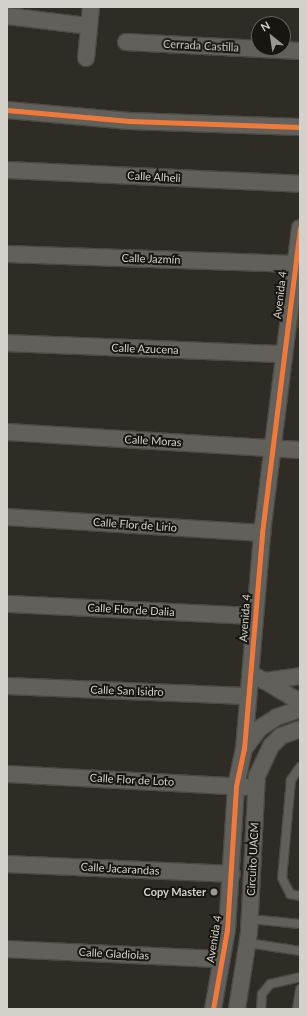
<!DOCTYPE html>
<meta charset="utf-8">
<style>
body{margin:0}
#map{position:relative;width:307px;height:1016px;overflow:hidden;background:#2e2c24;font-family:Lato,sans-serif}
div>[style]{position:absolute}
.green>*{inset:0;background:#473e12}
.roads{filter:drop-shadow(1px 0 #4b4942) drop-shadow(-1px 0 #4b4942) drop-shadow(0 1px #4b4942) drop-shadow(0 -1px #4b4942)}
.lane>*{height:8px;margin:-4px;padding:0 4px;transform-origin:4px;border-radius:4px;background:#61605b}
.street>*{height:16px;margin:-8px;padding:0 8px;transform-origin:8px;border-radius:8px;background:#61605b}
.cycleway>*{height:5px;margin:-2.5px;padding:0 2.5px;transform-origin:2.5px;border-radius:2.5px;background:#f17a3a}
.dots>*{width:11px;height:11px;translate:-50% -50%;box-sizing:border-box;border:2px solid #181611;border-radius:50%}
span{translate:-50% -50%;white-space:nowrap;text-align:center;line-height:1.15;-webkit-text-stroke:4px #181611;paint-order:stroke}
.street-label{font-size:11px;color:#d3d1c9}
.poi-label{font-size:11px;color:#d3d1c9;font-weight:700}
.right{translate:-100% -50%;text-align:right}
.frame{position:absolute;inset:0;border:8px solid #d3d1c9;pointer-events:none}
.north{position:absolute;left:251px;top:16px;width:40px;height:40px;box-sizing:border-box;background:#181611;border:1px solid #63615b;border-radius:50%;rotate:330deg;font-size:11px;font-weight:700;line-height:16px;text-align:center;color:#d3d1c9}
.north::after{content:'';display:block;margin:auto;width:14px;height:18px;background:#99978f;clip-path:polygon(50% 0,100% 100%,50% 72%,0 100%)}
</style>
<div id="map">
<div class="green">
<div style="clip-path:polygon(300px 261px,300px 328px,294px 329px)"></div>
</div>
<div class="roads">
<div class="lane">
<div style="left:300px;top:767px;width:16px;rotate:125deg"></div>
<div style="left:291px;top:780px;width:98px;rotate:95.2deg"></div>
<div style="left:282px;top:878px;width:18px;rotate:63deg"></div>
<div style="left:290px;top:894px;width:10px;rotate:11deg"></div>
<div style="left:250px;top:919px;width:50px;rotate:5.7deg"></div>
<div style="left:248px;top:943px;width:53px;rotate:8.7deg"></div>
<div style="left:261px;top:1009px;width:15px;rotate:-86deg"></div>
<div style="left:262px;top:994px;width:13px;rotate:-51deg"></div>
<div style="left:270px;top:984px;width:31px;rotate:-13deg"></div>
<div style="left:297px;top:1009px;width:20px;rotate:-81deg"></div>
</div>
<div class="street">
<div style="left:7px;top:16px;width:83px;rotate:7deg"></div>
<div style="left:126px;top:42px;width:174px;rotate:3deg"></div>
<div style="left:86px;top:58px;width:51px;rotate:-84.4deg"></div>
<div style="left:7px;top:110px;width:123px;rotate:5.1deg"></div>
<div style="left:130px;top:121px;width:170px;rotate:2deg"></div>
<div style="left:7px;top:170px;width:293px;rotate:2.7deg"></div>
<div style="left:7px;top:254px;width:287px;rotate:2deg"></div>
<div style="left:7px;top:343px;width:277px;rotate:2.3deg"></div>
<div style="left:7px;top:432px;width:294px;rotate:3.5deg"></div>
<div style="left:7px;top:517px;width:256px;rotate:3.6deg"></div>
<div style="left:7px;top:604px;width:248px;rotate:2.8deg"></div>
<div style="left:251px;top:674px;width:16px;rotate:27deg"></div>
<div style="left:265px;top:681px;width:35px;rotate:-8deg"></div>
<div style="left:265px;top:681px;width:41px;rotate:31deg"></div>
<div style="left:7px;top:686px;width:239px;rotate:2.4deg"></div>
<div style="left:244px;top:749px;width:26px;rotate:-53deg"></div>
<div style="left:260px;top:728px;width:20px;rotate:-33deg"></div>
<div style="left:277px;top:717px;width:24px;rotate:-19deg"></div>
<div style="left:7px;top:774px;width:240px;rotate:3.1deg"></div>
<div style="left:7px;top:864px;width:225px;rotate:2.5deg"></div>
<div style="left:7px;top:949px;width:213px;rotate:2.7deg"></div>
<div style="left:213px;top:1009px;width:80px;rotate:-80deg"></div>
<div style="left:227px;top:930px;width:144px;rotate:-86.4deg"></div>
<div style="left:236px;top:786px;width:38px;rotate:-78deg"></div>
<div style="left:244px;top:749px;width:217px;rotate:-85.2deg"></div>
<div style="left:262px;top:533px;width:307px;rotate:-82.9deg"></div>
<div style="left:237px;top:1009px;width:78px;rotate:-81.1deg"></div>
<div style="left:249px;top:932px;width:156px;rotate:-87.1deg"></div>
<div style="left:257px;top:776px;width:33px;rotate:-65deg"></div>
<div style="left:271px;top:746px;width:14px;rotate:-45deg"></div>
<div style="left:281px;top:736px;width:20px;rotate:-20deg"></div>
</div>
</div>
<div class="cycleway">
<div style="left:7px;top:110px;width:123px;rotate:5.1deg"></div>
<div style="left:130px;top:121px;width:170px;rotate:2deg"></div>
<div style="left:213px;top:1009px;width:80px;rotate:-80deg"></div>
<div style="left:227px;top:930px;width:144px;rotate:-86.4deg"></div>
<div style="left:236px;top:786px;width:38px;rotate:-78deg"></div>
<div style="left:244px;top:749px;width:217px;rotate:-85.2deg"></div>
<div style="left:262px;top:533px;width:307px;rotate:-82.9deg"></div>
</div>
<div class="dots">
<div style="left:214px;top:892px;background:#99978f"></div>
</div>
<div class="street-label">
<span style="left:201px;top:46px;rotate:3deg">Cerrada Castilla</span>
<span style="left:154px;top:177px;rotate:3deg">Calle Alheli</span>
<span style="left:151px;top:259px;rotate:2deg">Calle Jazmín</span>
<span style="left:280px;top:295px;rotate:-83deg">Avenida 4</span>
<span style="left:145px;top:349px;rotate:2deg">Calle Azucena</span>
<span style="left:153px;top:441px;rotate:3deg">Calle Moras</span>
<span style="left:135px;top:525px;rotate:4deg">Calle Flor de Lirio</span>
<span style="left:131px;top:610px;rotate:3deg">Calle Flor de Dalia</span>
<span style="left:245px;top:618px;rotate:-86deg">Avenida 4</span>
<span style="left:127px;top:691px;rotate:2deg">Calle San Isidro</span>
<span style="left:132px;top:780px;rotate:3deg">Calle Flor de Loto</span>
<span style="left:253px;top:859px;rotate:-87deg">Circuito UACM</span>
<span style="left:120px;top:869px;rotate:3deg">Calle Jacarandas</span>
<span style="left:214px;top:939px;rotate:-81deg">Avenida 4</span>
<span style="left:114px;top:954px;rotate:3deg">Calle Gladiolas</span>
</div>
<div class="poi-label">
<span class="right" style="left:206px;top:892px">Copy Master</span>
</div>
<div class="frame"></div>
<div class="north">N</div>
</div>
